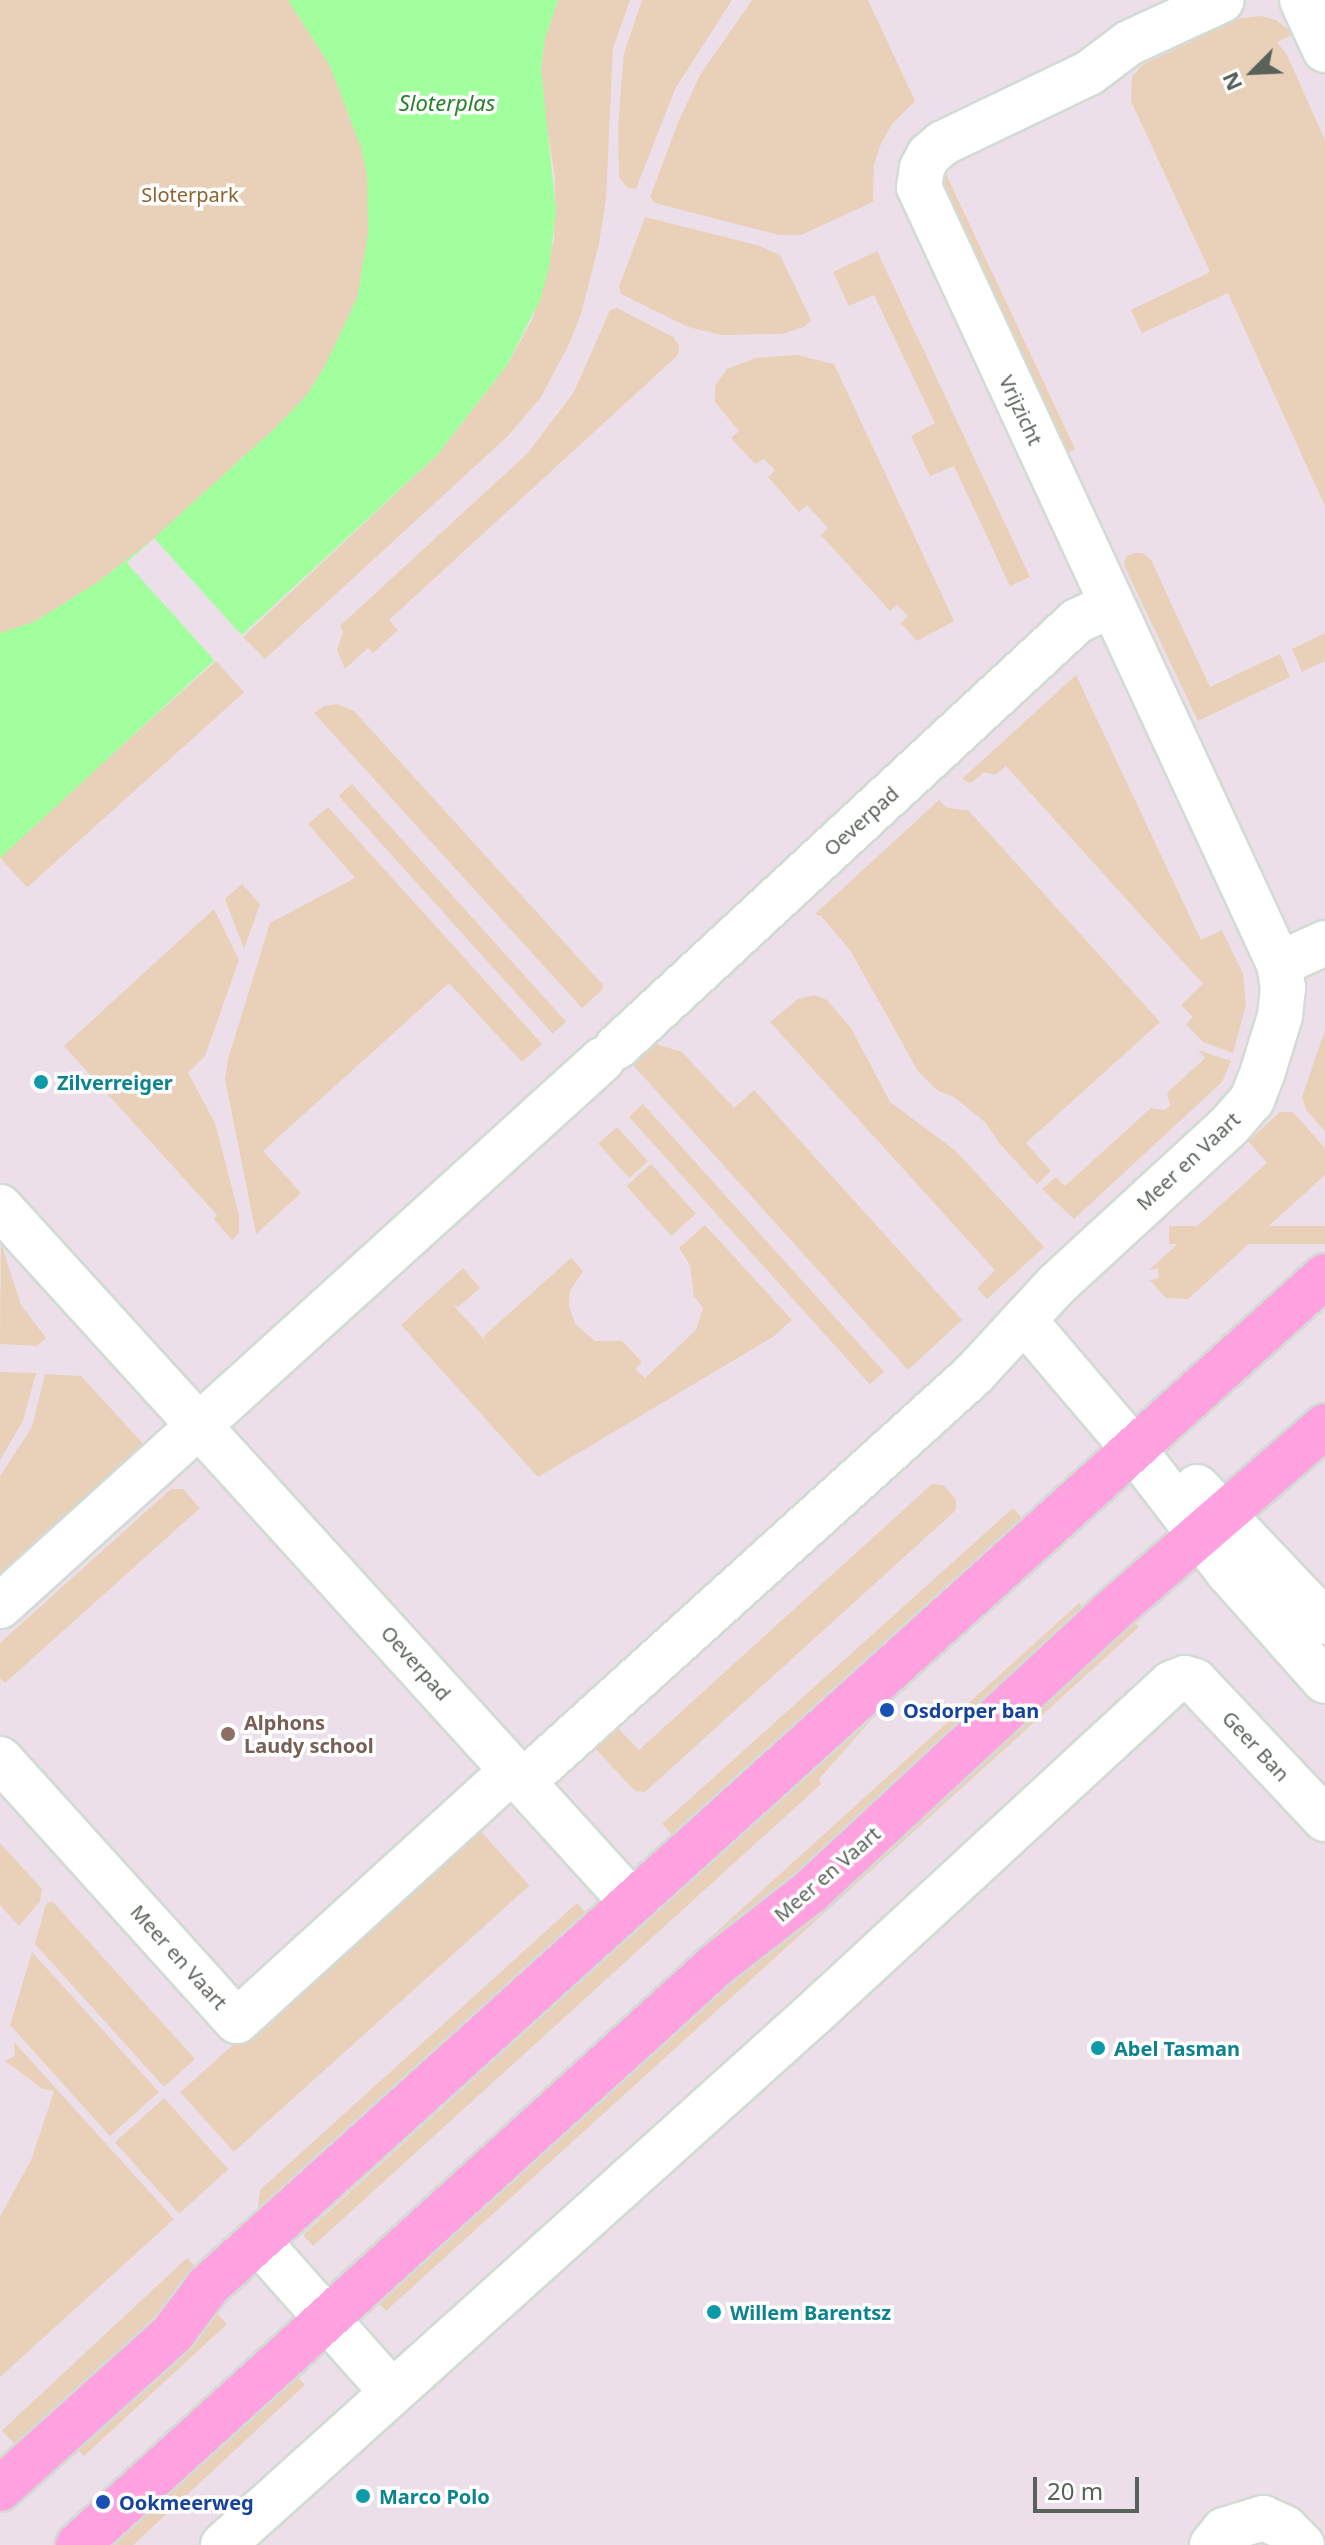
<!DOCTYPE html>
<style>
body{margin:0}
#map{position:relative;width:1325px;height:2545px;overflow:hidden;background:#eddfe9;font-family:"Noto Sans",sans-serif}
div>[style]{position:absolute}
.green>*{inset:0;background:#e8d1b8;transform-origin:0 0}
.water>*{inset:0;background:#a2ff9d}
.pier>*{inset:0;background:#eddfe9;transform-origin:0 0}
.roads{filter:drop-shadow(2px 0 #d2dbd4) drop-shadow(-2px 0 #d2dbd4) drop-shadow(0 2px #d2dbd4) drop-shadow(0 -2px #d2dbd4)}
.minor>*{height:44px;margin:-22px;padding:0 22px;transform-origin:22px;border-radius:22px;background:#fff}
.major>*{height:44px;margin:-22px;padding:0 22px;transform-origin:22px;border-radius:22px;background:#ffa2df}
.dots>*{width:22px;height:22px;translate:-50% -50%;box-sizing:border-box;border:4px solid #fff;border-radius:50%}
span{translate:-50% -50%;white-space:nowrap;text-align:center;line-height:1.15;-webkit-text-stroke:7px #fff;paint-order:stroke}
.park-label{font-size:20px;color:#8c622d}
.street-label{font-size:20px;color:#586259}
.culture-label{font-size:20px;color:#0d838f;font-weight:700}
.left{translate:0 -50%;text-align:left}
.transit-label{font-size:20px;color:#164399;font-weight:700}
.education-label{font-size:20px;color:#785e54;font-weight:700}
.water-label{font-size:22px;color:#268228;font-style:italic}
.north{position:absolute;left:1213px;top:32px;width:80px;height:80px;-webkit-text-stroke:6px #fff;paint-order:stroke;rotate:246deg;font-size:22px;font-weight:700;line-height:32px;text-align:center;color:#586259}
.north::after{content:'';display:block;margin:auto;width:28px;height:36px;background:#586259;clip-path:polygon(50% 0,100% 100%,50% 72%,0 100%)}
.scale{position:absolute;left:1033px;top:2477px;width:106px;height:36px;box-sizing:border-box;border:4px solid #586259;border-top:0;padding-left:10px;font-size:24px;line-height:28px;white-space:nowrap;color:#586259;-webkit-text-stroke:6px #fff;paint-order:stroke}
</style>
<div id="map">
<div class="green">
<div style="clip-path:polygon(0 0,439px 0,360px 430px,0 754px)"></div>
<div style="clip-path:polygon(558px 0,630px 0,613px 48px,606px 199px,599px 244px,581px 314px,569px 344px,541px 397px,509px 435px,265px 659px,243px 637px,437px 455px,507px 365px,533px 318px,554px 240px,555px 177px,541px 90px,541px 68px,545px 38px)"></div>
<div style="clip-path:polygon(642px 0,732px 0,675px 89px,636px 189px,628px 188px,619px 178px,618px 126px,624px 53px)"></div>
<div style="clip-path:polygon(752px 0,868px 0,915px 101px,892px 124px,881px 144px,874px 164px,873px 202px,801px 235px,779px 235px,655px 203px,650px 197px,678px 123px,700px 75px)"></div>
<div style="clip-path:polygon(1261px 16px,1276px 20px,1294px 34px,1277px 42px,1287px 55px,1325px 140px,1325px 506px,1228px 293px,1142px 333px,1131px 310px,1210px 272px,1131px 101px,1132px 77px,1142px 65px,1241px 18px)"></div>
<div style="clip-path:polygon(944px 170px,1075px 449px,1064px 454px,941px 189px)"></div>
<div style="clip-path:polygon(645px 217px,757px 245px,780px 255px,811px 320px,804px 327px,782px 334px,722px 335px,688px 327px,621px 294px,619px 287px)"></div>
<div style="clip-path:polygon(877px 251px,1030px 577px,1010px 586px,954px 466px,930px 476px,911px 436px,935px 423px,874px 295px,849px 306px,833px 272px)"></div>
<div style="clip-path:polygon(617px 308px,673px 337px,679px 345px,678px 355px,389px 620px,398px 630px,373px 653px,368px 648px,345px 669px,337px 650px,343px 632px,340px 626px,528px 453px,574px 392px,610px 310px)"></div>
<div style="clip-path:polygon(797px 355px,834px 364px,954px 621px,917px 641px,901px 623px,908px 616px,897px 605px,890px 611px,821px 535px,828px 528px,807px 505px,799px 512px,768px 477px,775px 470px,764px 459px,755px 464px,731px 438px,739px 431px,715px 402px,715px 386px,727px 369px,756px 358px)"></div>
<div style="clip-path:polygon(1134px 553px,1142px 553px,1151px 560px,1210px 687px,1280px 654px,1290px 677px,1198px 721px,1124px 565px,1126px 556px)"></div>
<div style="clip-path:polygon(1325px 633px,1325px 661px,1302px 672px,1292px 649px)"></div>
<div style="left:216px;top:661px;width:42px;height:292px;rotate:48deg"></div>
<div style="clip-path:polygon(1076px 675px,1201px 940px,1222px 930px,1243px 974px,1246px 1005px,1233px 1053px,1203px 1042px,1186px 1024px,1193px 1017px,1181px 1005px,1203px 984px,1006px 766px,995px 775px,984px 772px,971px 783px,962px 779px)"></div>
<div style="clip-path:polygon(337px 704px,354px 711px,603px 985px,602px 990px,582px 1008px,314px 713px,324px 706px)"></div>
<div style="left:352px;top:784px;width:320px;height:18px;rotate:48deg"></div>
<div style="clip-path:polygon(939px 800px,947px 808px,968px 810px,1160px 1022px,1026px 1143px,1051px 1171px,1037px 1184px,999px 1143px,986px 1123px,954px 1097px,938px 1091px,918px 1071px,850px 950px,821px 916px,815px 914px)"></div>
<div style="clip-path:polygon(328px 807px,542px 1044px,522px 1062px,449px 983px,263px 1151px,301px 1193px,256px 1234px,225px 1079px,228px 1059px,270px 923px,355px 878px,308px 824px)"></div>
<div style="clip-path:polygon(242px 884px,260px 904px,244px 949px,225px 899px)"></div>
<div style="clip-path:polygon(214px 909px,239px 960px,205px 1056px,188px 1073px,215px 1123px,239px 1215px,239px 1233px,232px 1240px,214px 1219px,217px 1215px,64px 1046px)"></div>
<div style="clip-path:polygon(814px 995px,827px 1000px,851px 1028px,890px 1102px,956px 1151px,1044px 1247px,987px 1299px,977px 1288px,995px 1270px,770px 1022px,798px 999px)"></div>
<div style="clip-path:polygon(1325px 1030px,1325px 1131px,1306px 1110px,1302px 1097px)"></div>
<div style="clip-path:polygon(656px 1044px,682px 1052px,734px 1108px,754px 1090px,962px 1320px,908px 1370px,633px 1065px)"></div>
<div style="clip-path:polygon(1198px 1050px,1231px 1061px,1222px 1082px,1074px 1219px,1042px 1189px,1056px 1177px,1065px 1186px,1151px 1108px,1164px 1110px,1170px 1106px,1167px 1093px,1205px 1058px)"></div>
<div style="left:643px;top:1104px;width:360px;height:19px;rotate:48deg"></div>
<div style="clip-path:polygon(1280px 1112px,1293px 1112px,1325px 1148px,1325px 1175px,1188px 1299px,1166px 1298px,1150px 1280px,1159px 1278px,1158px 1268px,1149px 1270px,1267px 1163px,1248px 1141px)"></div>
<div style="left:617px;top:1127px;width:46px;height:25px;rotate:48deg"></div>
<div style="left:651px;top:1164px;width:67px;height:33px;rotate:48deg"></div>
<div style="clip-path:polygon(705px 1225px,792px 1320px,773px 1337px,538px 1477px,401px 1325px,463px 1268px,480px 1288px,458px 1307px,453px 1305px,485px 1340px,484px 1336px,571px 1258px,583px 1271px,570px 1291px,569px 1307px,576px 1325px,595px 1341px,622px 1341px,642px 1362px,635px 1369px,645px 1378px,696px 1330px,703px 1308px,694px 1296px,690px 1265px,679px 1248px)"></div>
<div style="left:1325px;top:1226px;width:18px;height:156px;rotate:90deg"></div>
<div style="clip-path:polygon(1px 1243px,21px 1305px,46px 1338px,37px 1346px,0 1344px)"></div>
<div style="clip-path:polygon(0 1372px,36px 1373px,23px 1421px,0 1460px)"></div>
<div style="clip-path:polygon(45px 1374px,81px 1376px,149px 1450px,0 1585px,0 1476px,32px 1427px)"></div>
<div style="clip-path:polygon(932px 1484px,943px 1485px,956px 1499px,956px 1510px,645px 1792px,635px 1791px,591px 1744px,614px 1724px,639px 1750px)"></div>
<div style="clip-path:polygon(171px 1489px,183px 1489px,200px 1508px,5px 1683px,0 1678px,0 1643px)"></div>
<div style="left:1013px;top:1508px;width:27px;height:472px;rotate:48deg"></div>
<div style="clip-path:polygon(1079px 1603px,1086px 1611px,349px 2286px,339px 2274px)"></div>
<div style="clip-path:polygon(1131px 1618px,1139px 1627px,386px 2311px,369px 2293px)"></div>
<div style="clip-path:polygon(867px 1700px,878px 1712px,819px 1779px,821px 1784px,313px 2246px,303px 2235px,530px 2028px,572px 1973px)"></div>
<div style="left:476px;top:1826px;width:80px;height:398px;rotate:48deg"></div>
<div style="clip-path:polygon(0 1843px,42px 1889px,40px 1901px,19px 1926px,0 1905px)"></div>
<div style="clip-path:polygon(52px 1901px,195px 2059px,164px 2087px,35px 1944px,46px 1904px)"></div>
<div style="clip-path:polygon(577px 1903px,596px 1924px,266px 2218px,258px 2207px,260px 2190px)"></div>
<div style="clip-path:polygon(32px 1952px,159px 2092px,110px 2136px,10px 2025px)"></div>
<div style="clip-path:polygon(14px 2042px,174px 2219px,0 2377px,0 2217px,31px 2160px,54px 2091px,43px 2089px,5px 2061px,15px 2056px)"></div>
<div style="left:164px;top:2098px;width:96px;height:66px;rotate:48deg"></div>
<div style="left:187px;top:2258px;width:26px;height:253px;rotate:47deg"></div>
<div style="clip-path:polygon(208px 2304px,227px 2324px,84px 2456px,72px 2444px)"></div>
<div style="left:253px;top:2353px;width:14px;height:193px;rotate:45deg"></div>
<div style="left:287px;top:2366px;width:26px;height:265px;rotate:47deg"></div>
</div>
<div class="water">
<div style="clip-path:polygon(288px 0,558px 0,545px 38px,541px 68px,556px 211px,549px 268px,540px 300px,507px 365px,437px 455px,0 858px,0 633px,34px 622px,98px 582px,154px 538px,274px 429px,306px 396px,325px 366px,357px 298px,368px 234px,367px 175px,361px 147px,329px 64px)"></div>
</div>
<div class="pier">
<div style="left:154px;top:538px;width:133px;height:37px;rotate:48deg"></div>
</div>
<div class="roads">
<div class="minor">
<div style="left:1302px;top:0;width:55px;rotate:65.3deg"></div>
<div style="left:1279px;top:964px;width:51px;rotate:-24.5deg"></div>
<div style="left:617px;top:1047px;width:627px;rotate:-42.8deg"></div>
<div style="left:1077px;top:621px;width:38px;rotate:-25deg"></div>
<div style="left:0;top:1207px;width:939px;rotate:47.72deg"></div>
<div style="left:1024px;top:1320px;width:168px;rotate:49.6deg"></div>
<div style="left:1133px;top:1448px;width:158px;rotate:52.5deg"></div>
<div style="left:1229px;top:1573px;width:144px;rotate:48.4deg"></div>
<div style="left:1197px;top:1487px;width:186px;rotate:46.5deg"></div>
<div style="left:0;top:1606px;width:813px;rotate:-42.21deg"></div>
<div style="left:0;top:1759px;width:353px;rotate:47.9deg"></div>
<div style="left:237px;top:2021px;width:373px;rotate:-42.3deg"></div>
<div style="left:523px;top:1782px;width:608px;rotate:-42.13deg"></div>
<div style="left:974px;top:1374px;width:121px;rotate:-47.3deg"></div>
<div style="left:1056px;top:1285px;width:235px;rotate:-42.6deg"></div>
<div style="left:1229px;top:1126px;width:35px;rotate:-49deg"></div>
<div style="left:1252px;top:1100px;width:31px;rotate:-69deg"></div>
<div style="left:1263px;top:1071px;width:58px;rotate:-72.8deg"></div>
<div style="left:1280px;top:1016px;width:28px;rotate:-84deg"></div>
<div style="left:1283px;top:988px;width:24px;rotate:-99deg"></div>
<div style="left:1279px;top:964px;width:856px;rotate:-114.86deg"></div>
<div style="left:919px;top:187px;width:19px;rotate:-81deg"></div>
<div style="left:922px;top:168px;width:15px;rotate:-62deg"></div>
<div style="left:929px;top:155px;width:18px;rotate:-41deg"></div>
<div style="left:943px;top:143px;width:162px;rotate:-25.6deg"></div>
<div style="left:1089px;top:73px;width:50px;rotate:-36.9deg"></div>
<div style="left:1129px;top:43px;width:102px;rotate:-24.8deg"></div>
<div style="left:258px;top:2241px;width:200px;rotate:48.4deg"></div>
<div style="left:223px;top:2545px;width:791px;rotate:-41.98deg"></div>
<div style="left:811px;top:2016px;width:491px;rotate:-42.7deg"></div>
<div style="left:1172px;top:1683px;width:14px;rotate:-21deg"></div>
<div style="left:1185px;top:1678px;width:10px;rotate:17deg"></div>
<div style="left:1195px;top:1681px;width:190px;rotate:46.7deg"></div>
<div style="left:1212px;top:2545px;width:19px;rotate:-51deg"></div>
<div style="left:1224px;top:2530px;width:41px;rotate:-17.1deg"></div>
<div style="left:1263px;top:2518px;width:24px;rotate:24deg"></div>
<div style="left:1285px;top:2528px;width:24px;rotate:45deg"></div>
</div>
<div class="major">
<div style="left:0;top:2489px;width:233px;rotate:-42deg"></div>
<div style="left:173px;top:2333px;width:59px;rotate:-53.3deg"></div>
<div style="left:208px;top:2286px;width:1506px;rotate:-42.12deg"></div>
<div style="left:78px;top:2545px;width:862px;rotate:-42.27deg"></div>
<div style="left:716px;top:1965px;width:120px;rotate:-37.9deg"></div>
<div style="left:811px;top:1891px;width:408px;rotate:-42.9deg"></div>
<div style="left:1110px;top:1613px;width:285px;rotate:-41deg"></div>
</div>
</div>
<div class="dots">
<div style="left:41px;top:1082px;background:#0f9aa8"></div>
<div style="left:887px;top:1710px;background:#1a4fb4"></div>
<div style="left:228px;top:1734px;background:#8d6e63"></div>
<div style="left:1098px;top:2048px;background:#0f9aa8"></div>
<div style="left:714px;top:2312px;background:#0f9aa8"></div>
<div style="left:363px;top:2496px;background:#0f9aa8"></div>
<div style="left:103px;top:2502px;background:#1a4fb4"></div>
</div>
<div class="park-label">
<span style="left:190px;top:194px">Sloterpark</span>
</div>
<div class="street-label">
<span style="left:1021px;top:410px;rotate:65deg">Vrijzicht</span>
<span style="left:861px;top:821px;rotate:-42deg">Oeverpad</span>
<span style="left:1188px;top:1161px;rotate:-43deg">Meer en Vaart</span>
<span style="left:416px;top:1663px;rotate:48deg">Oeverpad</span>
<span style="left:1256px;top:1746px;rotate:47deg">Geer Ban</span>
<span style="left:827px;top:1874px;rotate:-41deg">Meer en Vaart</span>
<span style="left:179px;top:1957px;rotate:48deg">Meer en Vaart</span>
</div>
<div class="culture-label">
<span class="left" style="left:57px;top:1082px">Zilverreiger</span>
<span class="left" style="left:1114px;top:2048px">Abel Tasman</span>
<span class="left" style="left:730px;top:2312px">Willem Barentsz</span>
<span class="left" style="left:379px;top:2496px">Marco Polo</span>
</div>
<div class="transit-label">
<span class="left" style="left:903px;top:1710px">Osdorper ban</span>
<span class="left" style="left:119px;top:2502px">Ookmeerweg</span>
</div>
<div class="education-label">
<span class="left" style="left:244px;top:1734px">Alphons<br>Laudy school</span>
</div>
<div class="water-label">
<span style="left:447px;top:103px">Sloterplas</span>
</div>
<div class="north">N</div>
<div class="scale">20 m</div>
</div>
